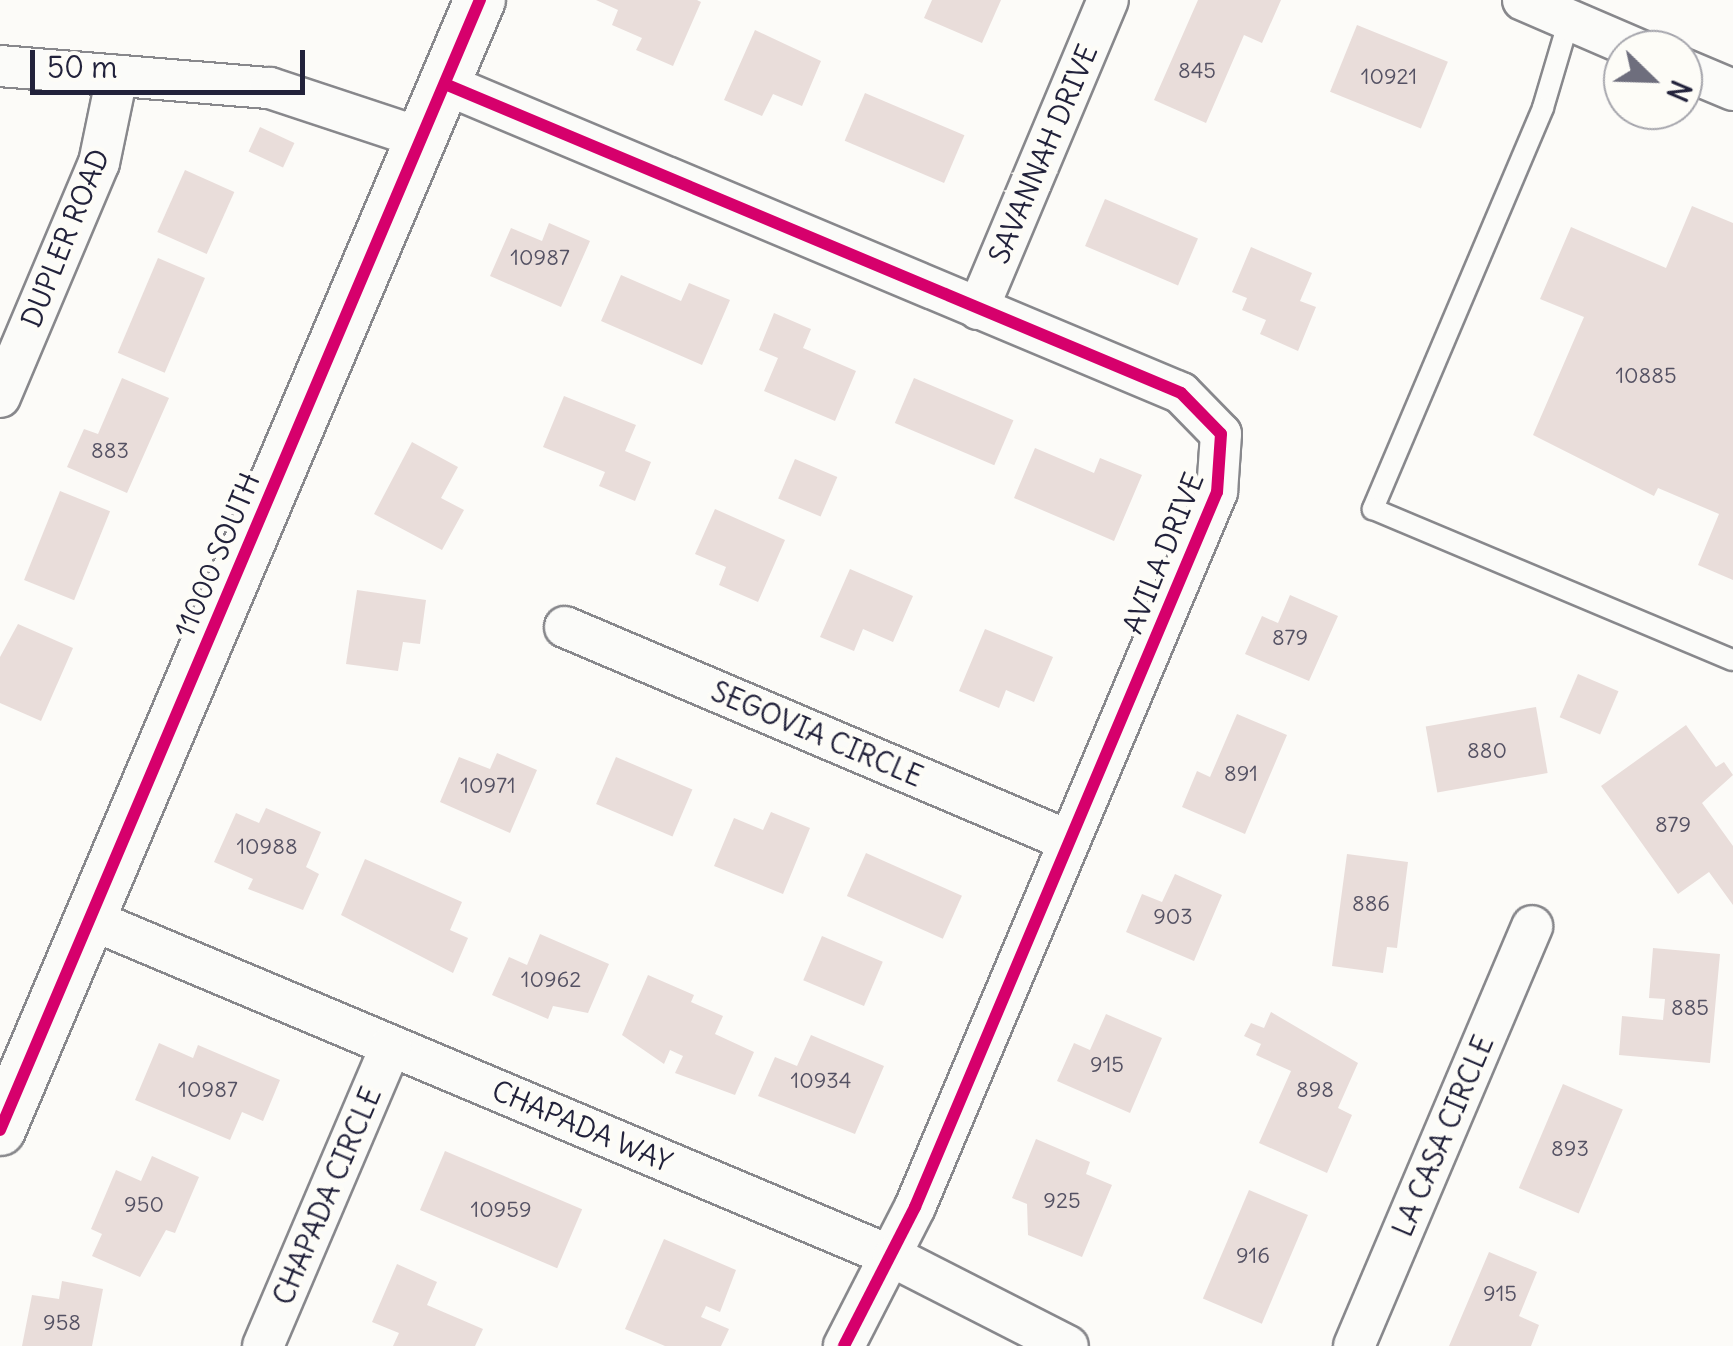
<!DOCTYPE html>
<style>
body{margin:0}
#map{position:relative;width:1733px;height:1346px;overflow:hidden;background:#fcfbf8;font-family:Delius,sans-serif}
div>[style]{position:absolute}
.building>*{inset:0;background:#e9ddda;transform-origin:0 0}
.roads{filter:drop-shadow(2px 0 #88888c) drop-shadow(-2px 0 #88888c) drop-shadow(0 2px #88888c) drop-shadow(0 -2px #88888c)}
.service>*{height:20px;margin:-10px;padding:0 10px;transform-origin:10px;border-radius:10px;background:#fbfbf9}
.minor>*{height:40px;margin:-20px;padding:0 20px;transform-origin:20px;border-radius:20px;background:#fbfbf9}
.tertiary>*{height:50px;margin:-25px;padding:0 25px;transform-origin:25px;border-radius:25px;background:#fbfbf9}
.cycleway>*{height:12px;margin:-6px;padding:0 6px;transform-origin:6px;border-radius:6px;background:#d6006c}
span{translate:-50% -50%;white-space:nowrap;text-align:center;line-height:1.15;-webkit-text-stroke:9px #fdfcf7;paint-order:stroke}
.number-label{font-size:22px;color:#545163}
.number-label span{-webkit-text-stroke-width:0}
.street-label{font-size:28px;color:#22223b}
.north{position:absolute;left:1603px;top:30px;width:100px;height:100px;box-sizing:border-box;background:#fdfcf7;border:2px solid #a5a5ac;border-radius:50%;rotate:113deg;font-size:28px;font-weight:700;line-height:40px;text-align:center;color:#22223b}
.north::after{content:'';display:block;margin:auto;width:35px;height:45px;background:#6e6e7d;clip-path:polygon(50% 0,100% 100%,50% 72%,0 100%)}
.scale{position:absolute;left:30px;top:50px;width:275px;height:45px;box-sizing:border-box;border:5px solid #22223b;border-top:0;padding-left:12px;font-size:30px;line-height:35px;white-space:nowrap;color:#22223b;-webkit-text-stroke:8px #fdfcf7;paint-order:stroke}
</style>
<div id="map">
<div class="building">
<div style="clip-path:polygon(596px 0,697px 0,701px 2px,673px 66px,636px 50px,642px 38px,612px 25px,618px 10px)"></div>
<div style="clip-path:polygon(932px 0,1001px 0,982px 43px,924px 18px)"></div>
<div style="clip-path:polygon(1198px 0,1281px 0,1262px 43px,1244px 35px,1206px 123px,1154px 100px)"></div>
<div style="left:1357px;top:25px;width:98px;height:72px;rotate:22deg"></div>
<div style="clip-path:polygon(755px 30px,821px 61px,802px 106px,773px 94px,762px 116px,724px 100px)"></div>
<div style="left:865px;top:93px;width:108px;height:52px;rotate:23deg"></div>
<div style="left:260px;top:127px;width:38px;height:27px;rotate:25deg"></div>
<div style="left:185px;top:170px;width:54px;height:68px;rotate:24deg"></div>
<div style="left:1105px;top:199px;width:101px;height:51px;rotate:23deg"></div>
<div style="clip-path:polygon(1692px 206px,1733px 223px,1733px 580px,1698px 565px,1719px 514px,1658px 488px,1654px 496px,1533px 435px,1584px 317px,1540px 299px,1571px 227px,1666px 268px)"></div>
<div style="clip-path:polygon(549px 223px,590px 241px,561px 307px,490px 276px,511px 228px,542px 241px)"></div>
<div style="clip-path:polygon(1251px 247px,1312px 273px,1300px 301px,1316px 307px,1298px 351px,1260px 334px,1266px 320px,1242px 310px,1247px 298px,1232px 292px)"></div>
<div style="left:158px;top:258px;width:51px;height:103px;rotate:23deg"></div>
<div style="clip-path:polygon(621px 275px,681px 301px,689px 283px,730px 300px,702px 365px,601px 321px)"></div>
<div style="clip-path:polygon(774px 313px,811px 329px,803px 348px,856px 371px,835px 421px,764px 391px,778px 358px,759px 350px)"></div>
<div style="clip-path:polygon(122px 378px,169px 398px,127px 493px,67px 467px,84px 429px,98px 434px)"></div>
<div style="left:914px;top:378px;width:108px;height:49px;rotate:23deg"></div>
<div style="clip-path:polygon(564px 396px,636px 425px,625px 451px,651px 462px,635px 501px,599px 486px,605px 472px,543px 447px)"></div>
<div style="clip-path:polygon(412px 442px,458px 467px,441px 498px,464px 510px,442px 550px,374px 514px)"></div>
<div style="clip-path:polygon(1035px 448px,1094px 473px,1100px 458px,1142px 475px,1114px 541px,1014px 498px)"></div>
<div style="left:795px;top:459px;width:46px;height:43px;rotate:23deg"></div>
<div style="left:60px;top:491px;width:54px;height:96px;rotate:22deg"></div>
<div style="clip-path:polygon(715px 509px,785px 540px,758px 602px,719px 585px,726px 567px,695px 554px)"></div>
<div style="clip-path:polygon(850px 569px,913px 596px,893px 642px,863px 629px,854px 651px,820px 637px)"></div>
<div style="clip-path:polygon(357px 590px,426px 600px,420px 644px,403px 642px,398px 671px,346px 664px)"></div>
<div style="clip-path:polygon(1290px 595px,1338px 616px,1309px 681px,1245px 654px,1262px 616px,1278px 623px)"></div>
<div style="clip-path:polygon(18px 624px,73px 648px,41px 721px,0 703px,0 657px)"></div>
<div style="clip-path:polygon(985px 629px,1053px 657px,1034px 702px,1006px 690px,999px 708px,959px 691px)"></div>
<div style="left:1578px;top:674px;width:44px;height:47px;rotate:23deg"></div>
<div style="left:1536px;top:707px;width:67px;height:112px;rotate:80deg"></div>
<div style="clip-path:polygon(1237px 714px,1287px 735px,1245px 834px,1182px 807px,1197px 771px,1210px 777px)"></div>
<div style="clip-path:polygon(1686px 725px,1716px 767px,1724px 762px,1733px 775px,1702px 803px,1733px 846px,1733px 905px,1709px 872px,1678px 894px,1601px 786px)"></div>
<div style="clip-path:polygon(497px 753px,537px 770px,510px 833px,440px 802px,459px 757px,490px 769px)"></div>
<div style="left:616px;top:757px;width:83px;height:51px;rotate:23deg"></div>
<div style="clip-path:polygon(266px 808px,321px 832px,306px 867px,319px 874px,303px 910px,248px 889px,253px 879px,214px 862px,236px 813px,259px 823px)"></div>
<div style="clip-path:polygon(771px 812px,810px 828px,783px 894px,714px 866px,734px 818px,763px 830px)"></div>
<div style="left:866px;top:853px;width:105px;height:47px;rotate:24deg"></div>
<div style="clip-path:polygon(1347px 854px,1408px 862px,1397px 948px,1387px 947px,1383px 973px,1332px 966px)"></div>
<div style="clip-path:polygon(365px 859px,462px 902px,450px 930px,468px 938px,453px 973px,341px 915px)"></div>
<div style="clip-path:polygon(1175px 874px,1222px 895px,1194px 961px,1126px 932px,1142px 894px,1162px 902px)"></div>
<div style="clip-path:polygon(540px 934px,609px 964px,588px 1013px,553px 1006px,548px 1019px,492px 995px,509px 957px,527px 965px)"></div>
<div style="left:822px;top:936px;width:66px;height:48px;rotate:23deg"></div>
<div style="clip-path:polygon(1653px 948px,1720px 954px,1710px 1063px,1619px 1055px,1622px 1016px,1663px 1020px,1665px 999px,1649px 998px)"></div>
<div style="clip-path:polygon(648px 975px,694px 995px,691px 1002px,723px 1016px,715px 1034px,754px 1052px,735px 1095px,675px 1073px,683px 1056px,670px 1050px,664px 1064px,622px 1035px)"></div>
<div style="clip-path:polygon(1271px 1012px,1358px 1063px,1338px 1108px,1352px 1115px,1327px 1173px,1259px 1143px,1291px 1071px,1256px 1055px,1261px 1044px,1244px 1036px,1251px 1023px,1264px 1028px)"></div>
<div style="clip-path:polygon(1106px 1014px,1162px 1038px,1130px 1113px,1057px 1081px,1074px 1043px,1090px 1050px)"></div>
<div style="clip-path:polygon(811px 1035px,884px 1066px,855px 1134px,758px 1096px,775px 1057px,797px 1066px)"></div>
<div style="clip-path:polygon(159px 1043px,193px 1058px,198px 1045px,280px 1080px,263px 1121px,242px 1112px,230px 1140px,135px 1100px)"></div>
<div style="left:1563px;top:1084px;width:65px;height:113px;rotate:23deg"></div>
<div style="clip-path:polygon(1036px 1139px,1090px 1162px,1086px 1174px,1112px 1185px,1082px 1257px,1028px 1235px,1027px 1204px,1012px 1198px)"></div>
<div style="left:445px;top:1151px;width:149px;height:64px;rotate:23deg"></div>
<div style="clip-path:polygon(152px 1156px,199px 1177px,175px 1233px,166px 1230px,140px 1277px,92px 1256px,102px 1234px,91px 1229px,116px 1170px,141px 1181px)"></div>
<div style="left:1249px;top:1190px;width:64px;height:118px;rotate:23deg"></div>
<div style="clip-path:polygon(664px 1239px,736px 1270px,720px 1312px,706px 1306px,701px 1317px,729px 1329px,721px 1346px,665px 1346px,625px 1329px)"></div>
<div style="clip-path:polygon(1489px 1252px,1537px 1272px,1519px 1316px,1539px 1325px,1531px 1346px,1449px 1346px)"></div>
<div style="clip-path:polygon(397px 1264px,437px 1282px,427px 1305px,483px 1329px,475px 1346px,393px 1346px,399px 1333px,372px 1322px)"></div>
<div style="clip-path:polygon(62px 1281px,103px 1289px,92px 1346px,22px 1346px,32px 1295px,59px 1299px)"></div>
</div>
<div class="roads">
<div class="service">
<div style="left:1569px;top:20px;width:92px;rotate:106.5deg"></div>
<div style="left:1543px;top:108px;width:436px;rotate:113deg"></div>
<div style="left:1373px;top:509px;width:390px;rotate:22.8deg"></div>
</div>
<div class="minor">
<div style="left:1523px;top:0;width:126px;rotate:23.3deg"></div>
<div style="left:0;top:66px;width:271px;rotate:4.7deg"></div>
<div style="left:270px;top:88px;width:159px;rotate:18.3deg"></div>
<div style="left:1683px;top:69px;width:54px;rotate:22.8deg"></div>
<div style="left:445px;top:84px;width:798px;rotate:22.77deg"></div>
<div style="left:1181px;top:393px;width:57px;rotate:45.7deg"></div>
<div style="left:1221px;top:434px;width:58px;rotate:93.9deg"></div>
<div style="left:1217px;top:492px;width:776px;rotate:112.9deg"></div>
<div style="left:915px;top:1207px;width:156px;rotate:117.1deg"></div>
<div style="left:978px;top:309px;width:335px;rotate:-67.2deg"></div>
<div style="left:0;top:397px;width:254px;rotate:-67.1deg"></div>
<div style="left:99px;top:163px;width:89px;rotate:-78.3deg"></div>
<div style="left:565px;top:627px;width:548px;rotate:23.01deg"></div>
<div style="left:90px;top:919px;width:871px;rotate:22.83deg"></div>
<div style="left:893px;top:1257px;width:196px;rotate:27deg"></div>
<div style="left:263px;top:1346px;width:326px;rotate:-66.9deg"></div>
<div style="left:1354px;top:1346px;width:456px;rotate:-67deg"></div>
</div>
<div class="tertiary">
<div style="left:0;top:1130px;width:1228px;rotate:-66.99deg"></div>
</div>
</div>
<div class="cycleway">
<div style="left:445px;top:84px;width:798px;rotate:22.77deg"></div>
<div style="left:1181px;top:393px;width:57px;rotate:45.7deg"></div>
<div style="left:1221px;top:434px;width:58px;rotate:93.9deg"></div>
<div style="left:1217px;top:492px;width:776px;rotate:112.9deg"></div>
<div style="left:915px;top:1207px;width:156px;rotate:117.1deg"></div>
<div style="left:0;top:1130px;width:1228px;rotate:-66.99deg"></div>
</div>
<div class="number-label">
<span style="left:1197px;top:71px">845</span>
<span style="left:1389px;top:77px">10921</span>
<span style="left:540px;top:258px">10987</span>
<span style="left:1646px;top:376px">10885</span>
<span style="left:110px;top:451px">883</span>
<span style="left:1290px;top:638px">879</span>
<span style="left:1487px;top:751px">880</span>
<span style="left:1241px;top:774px">891</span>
<span style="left:488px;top:786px">10971</span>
<span style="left:1673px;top:825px">879</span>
<span style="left:267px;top:847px">10988</span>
<span style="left:1371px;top:904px">886</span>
<span style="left:1173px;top:917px">903</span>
<span style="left:551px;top:980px">10962</span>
<span style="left:1690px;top:1008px">885</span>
<span style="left:1107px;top:1065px">915</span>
<span style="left:821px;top:1081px">10934</span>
<span style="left:208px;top:1090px">10987</span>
<span style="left:1315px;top:1090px">898</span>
<span style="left:1570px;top:1149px">893</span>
<span style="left:1062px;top:1201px">925</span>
<span style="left:144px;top:1205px">950</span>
<span style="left:501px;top:1210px">10959</span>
<span style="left:1253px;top:1256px">916</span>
<span style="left:1500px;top:1294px">915</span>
<span style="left:62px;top:1323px">958</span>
</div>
<div class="street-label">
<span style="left:1043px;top:154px;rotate:-67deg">SAVANNAH DRIVE</span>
<span style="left:65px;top:238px;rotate:-68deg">DUPLER ROAD</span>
<span style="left:1163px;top:553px;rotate:-68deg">AVILA DRIVE</span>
<span style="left:217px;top:555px;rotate:-67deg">11000 SOUTH</span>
<span style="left:817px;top:734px;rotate:23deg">SEGOVIA CIRCLE</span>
<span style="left:582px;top:1126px;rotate:23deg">CHAPADA WAY</span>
<span style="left:1443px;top:1136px;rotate:-67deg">LA CASA CIRCLE</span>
<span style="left:327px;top:1196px;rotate:-67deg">CHAPADA CIRCLE</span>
</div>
<div class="north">N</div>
<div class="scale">50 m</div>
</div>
